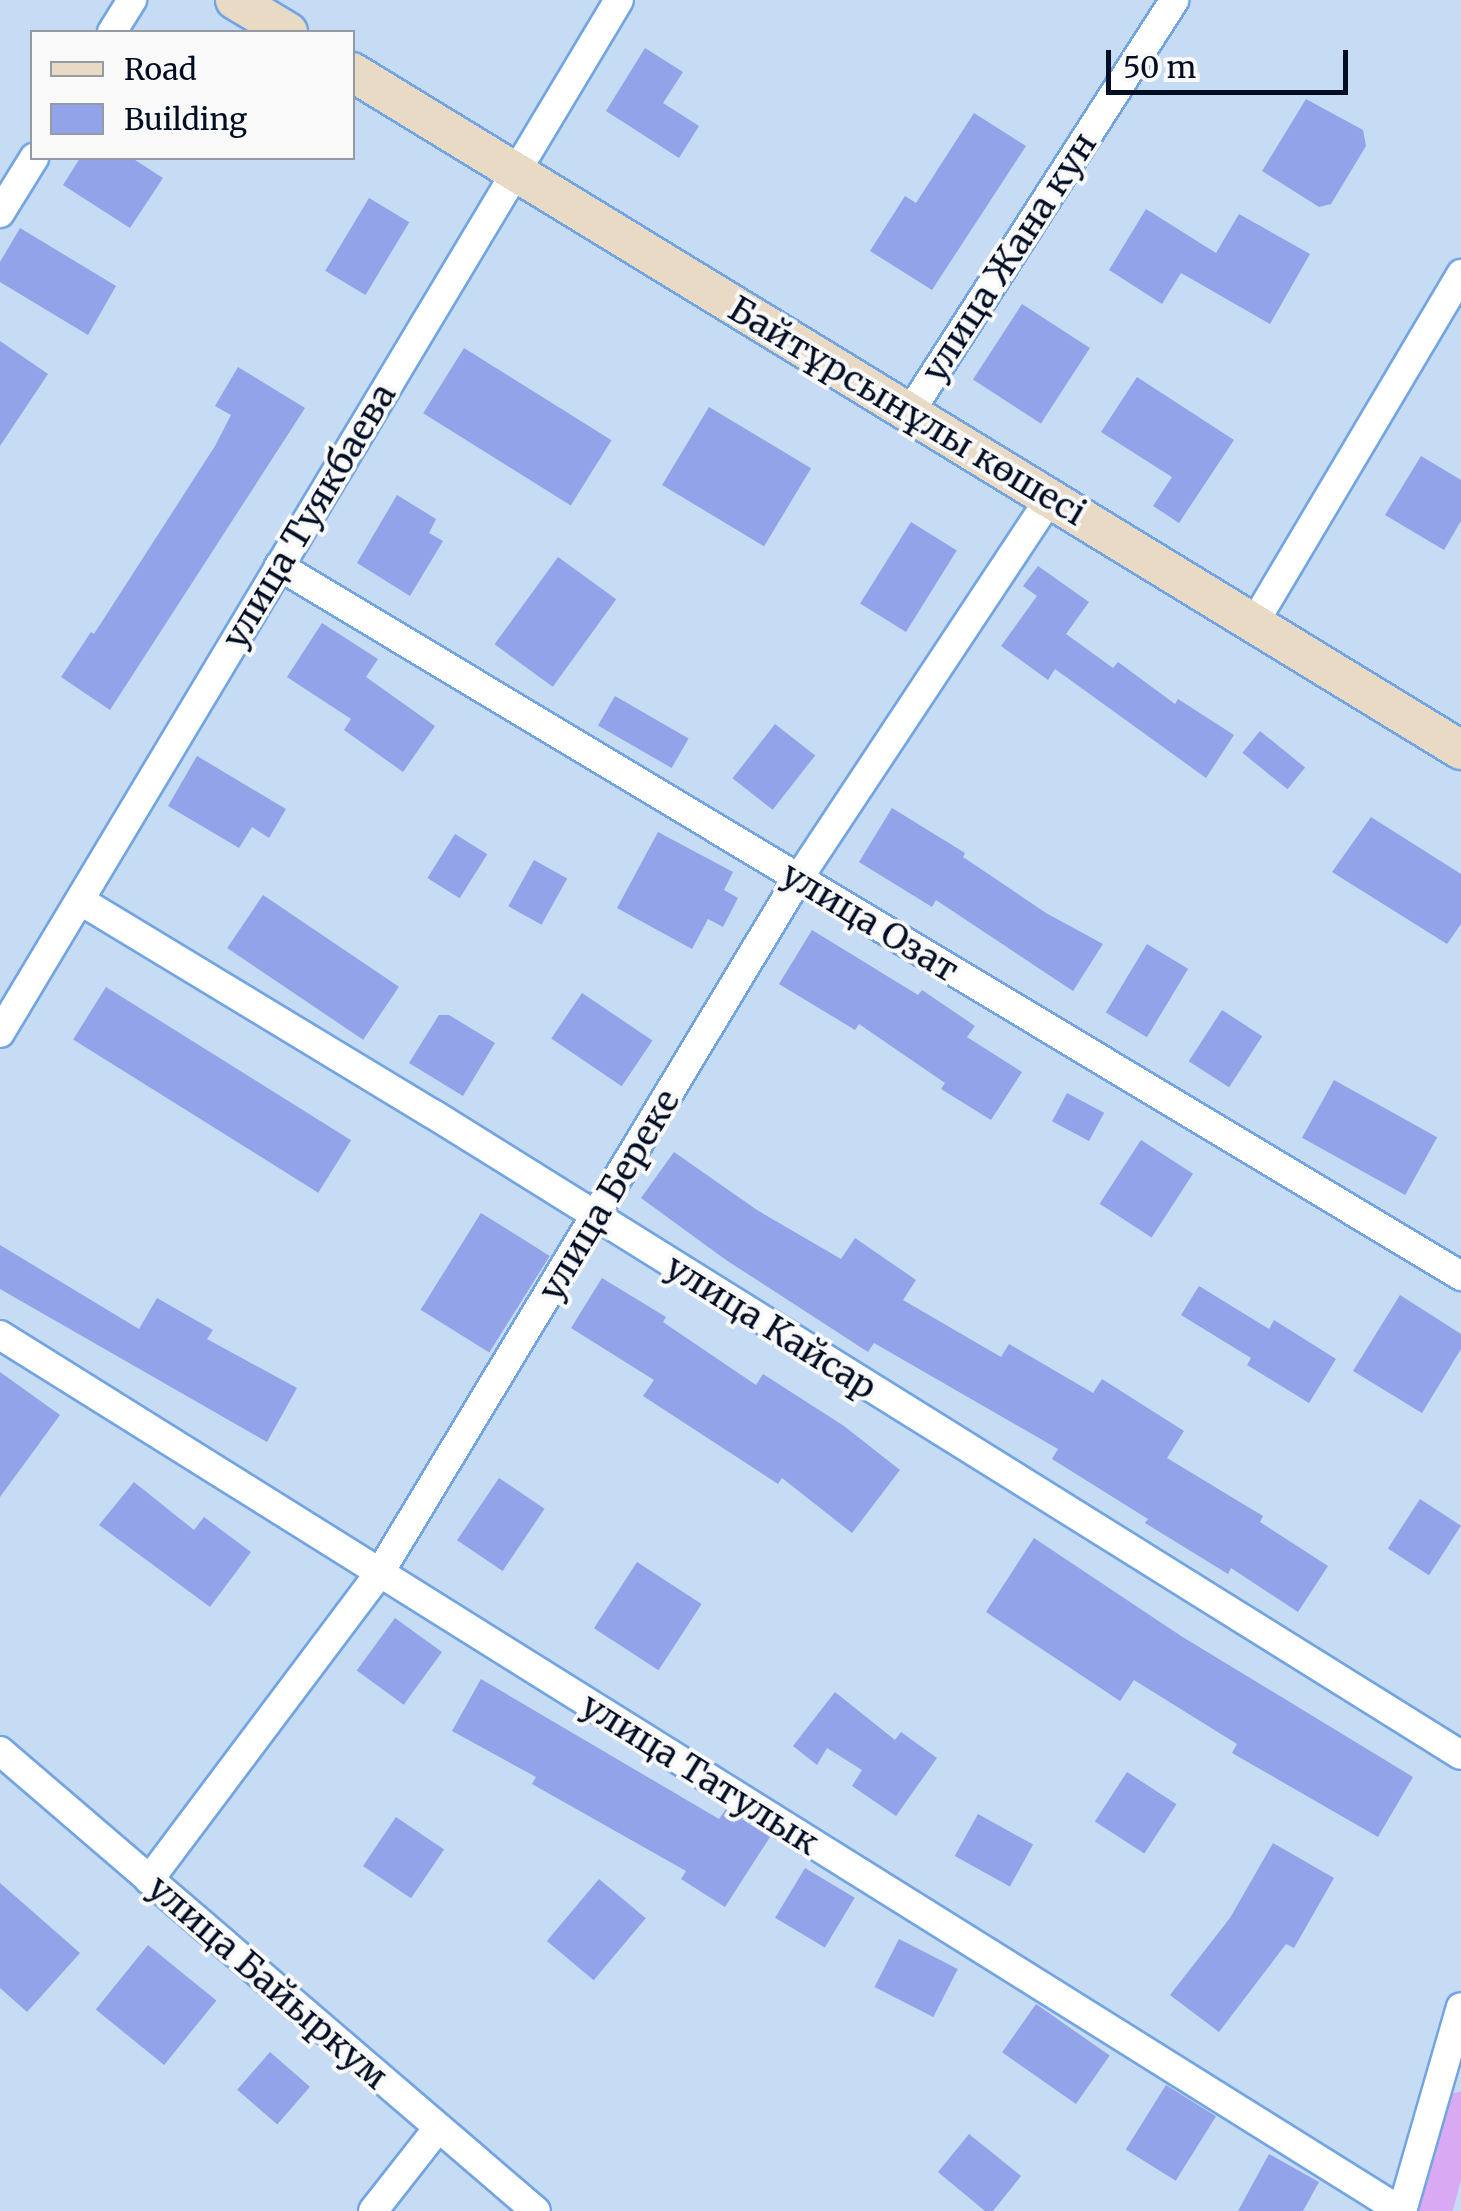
<!DOCTYPE html>
<meta charset="utf-8">
<style>
body{margin:0}
#map{position:relative;width:1461px;height:2211px;overflow:hidden;background:#c6dbf4;font-family:Merriweather,serif}
div>[style]{position:absolute}
.canal>*{height:35px;margin:-17.5px;padding:0 17.5px;transform-origin:17.5px;border-radius:17.5px;background:#daa9f4}
.building>*{inset:0;background:#93a3ea;transform-origin:0 0}
.roads{filter:drop-shadow(2px 0 #72a5e1) drop-shadow(-2px 0 #72a5e1) drop-shadow(0 2px #72a5e1) drop-shadow(0 -2px #72a5e1)}
.minor>*{height:28px;margin:-14px;padding:0 14px;transform-origin:14px;border-radius:14px;background:#fff}
.secondary>*{height:38px;margin:-19px;padding:0 19px;transform-origin:19px;border-radius:19px;background:#e9dac5}
span{translate:-50% -50%;white-space:nowrap;text-align:center;line-height:1.15;-webkit-text-stroke:8px #f9f9f9;paint-order:stroke}
.street-label{font-size:35px;color:#000d23}
.legend{position:absolute;left:30px;top:30px;width:325px;height:130px;box-sizing:border-box;background:#f9f9f9;border:2px solid #959ba3;margin:0;padding:12px 18px;list-style:none;font-size:30px;color:#000d23}
.legend li{display:flex;align-items:center;gap:20px;height:50px}
.legend b{width:50px;border:2px solid #959ba3}
.scale{position:absolute;left:1106px;top:50px;width:242px;height:45px;box-sizing:border-box;border:5px solid #000d23;border-top:0;padding-left:12px;font-size:30px;line-height:35px;white-space:nowrap;color:#000d23;-webkit-text-stroke:8px #f9f9f9;paint-order:stroke}
</style>
<div id="map">
<div class="canal">
<div style="left:1434px;top:2211px;width:106px;rotate:-75.3deg"></div>
</div>
<div class="building">
<div style="clip-path:polygon(645px 48px,683px 72px,663px 103px,699px 126px,679px 158px,606px 111px)"></div>
<div style="clip-path:polygon(1306px 99px,1363px 130px,1366px 146px,1331px 204px,1319px 207px,1262px 171px)"></div>
<div style="clip-path:polygon(974px 113px,1026px 146px,932px 290px,870px 251px,905px 196px,916px 203px)"></div>
<div style="clip-path:polygon(80px 158px,132px 158px,163px 178px,130px 228px,63px 185px)"></div>
<div style="left:369px;top:198px;width:47px;height:85px;rotate:31deg"></div>
<div style="clip-path:polygon(1146px 209px,1216px 253px,1239px 214px,1310px 254px,1270px 324px,1181px 273px,1162px 304px,1109px 270px)"></div>
<div style="clip-path:polygon(20px 228px,116px 286px,88px 335px,0 282px,0 262px)"></div>
<div style="left:1022px;top:304px;width:81px;height:90px;rotate:33deg"></div>
<div style="clip-path:polygon(0 341px,48px 374px,0 446px)"></div>
<div style="left:464px;top:348px;width:174px;height:77px;rotate:32deg"></div>
<div style="clip-path:polygon(238px 367px,305px 408px,110px 710px,61px 677px,91px 632px,94px 634px,215px 446px,231px 415px,215px 406px)"></div>
<div style="clip-path:polygon(1137px 377px,1234px 440px,1179px 523px,1153px 506px,1172px 477px,1101px 432px)"></div>
<div style="left:709px;top:407px;width:119px;height:91px;rotate:31deg"></div>
<div style="clip-path:polygon(1421px 456px,1461px 480px,1461px 521px,1444px 550px,1385px 515px)"></div>
<div style="clip-path:polygon(397px 495px,436px 519px,429px 533px,443px 541px,410px 596px,357px 563px)"></div>
<div style="left:911px;top:522px;width:54px;height:96px;rotate:32deg"></div>
<div style="left:558px;top:557px;width:72px;height:108px;rotate:36deg"></div>
<div style="clip-path:polygon(1038px 566px,1089px 602px,1066px 634px,1113px 668px,1118px 662px,1175px 704px,1178px 699px,1234px 735px,1206px 778px,1055px 669px,1048px 680px,1001px 646px,1037px 596px,1023px 586px)"></div>
<div style="clip-path:polygon(322px 623px,378px 659px,366px 677px,435px 726px,403px 772px,344px 730px,351px 719px,287px 677px)"></div>
<div style="left:615px;top:696px;width:85px;height:34px;rotate:30deg"></div>
<div style="left:775px;top:724px;width:51px;height:69px;rotate:38deg"></div>
<div style="left:1260px;top:731px;width:58px;height:28px;rotate:39deg"></div>
<div style="clip-path:polygon(197px 756px,286px 809px,269px 838px,252px 827px,239px 848px,168px 806px)"></div>
<div style="clip-path:polygon(892px 808px,965px 853px,963px 857px,1046px 913px,1103px 944px,1073px 991px,936px 900px,932px 907px,859px 862px)"></div>
<div style="clip-path:polygon(1371px 817px,1461px 874px,1461px 924px,1447px 944px,1332px 872px)"></div>
<div style="clip-path:polygon(658px 832px,733px 872px,724px 890px,738px 898px,723px 927px,708px 919px,692px 949px,617px 908px)"></div>
<div style="left:455px;top:834px;width:38px;height:52px;rotate:32deg"></div>
<div style="left:534px;top:860px;width:38px;height:53px;rotate:29deg"></div>
<div style="left:263px;top:895px;width:164px;height:64px;rotate:34deg"></div>
<div style="clip-path:polygon(812px 930px,918px 995px,922px 990px,975px 1026px,967px 1037px,1022px 1072px,991px 1120px,941px 1089px,945px 1083px,859px 1024px,855px 1030px,779px 984px)"></div>
<div style="left:1147px;top:944px;width:48px;height:80px;rotate:31deg"></div>
<div style="left:106px;top:987px;width:289px;height:62px;rotate:32deg"></div>
<div style="left:582px;top:993px;width:85px;height:55px;rotate:34deg"></div>
<div style="left:1222px;top:1010px;width:48px;height:61px;rotate:33deg"></div>
<div style="clip-path:polygon(439px 1015px,449px 1015px,495px 1043px,463px 1096px,409px 1063px)"></div>
<div style="left:1334px;top:1080px;width:118px;height:66px;rotate:29deg"></div>
<div style="left:1067px;top:1093px;width:42px;height:32px;rotate:28deg"></div>
<div style="left:1141px;top:1140px;width:62px;height:76px;rotate:33deg"></div>
<div style="clip-path:polygon(674px 1152px,757px 1210px,841px 1259px,855px 1238px,916px 1280px,903px 1300px,1001px 1357px,1009px 1344px,1093px 1393px,1102px 1379px,1184px 1431px,1167px 1458px,1263px 1516px,1260px 1522px,1328px 1566px,1298px 1612px,1231px 1568px,1228px 1574px,1145px 1523px,1148px 1519px,1052px 1459px,1058px 1449px,874px 1343px,868px 1352px,726px 1260px,641px 1198px)"></div>
<div style="left:481px;top:1213px;width:81px;height:114px;rotate:32deg"></div>
<div style="clip-path:polygon(0 1245px,139px 1329px,157px 1298px,213px 1330px,207px 1339px,297px 1388px,267px 1442px,0 1289px)"></div>
<div style="clip-path:polygon(602px 1278px,666px 1317px,663px 1322px,756px 1385px,763px 1374px,844px 1426px,900px 1470px,852px 1533px,782px 1478px,778px 1484px,643px 1396px,654px 1380px,571px 1328px)"></div>
<div style="clip-path:polygon(1199px 1286px,1269px 1329px,1274px 1320px,1336px 1359px,1309px 1403px,1247px 1365px,1251px 1358px,1181px 1315px)"></div>
<div style="clip-path:polygon(1400px 1295px,1461px 1334px,1461px 1349px,1422px 1413px,1353px 1371px)"></div>
<div style="clip-path:polygon(0 1372px,60px 1415px,0 1497px)"></div>
<div style="left:499px;top:1478px;width:55px;height:75px;rotate:34deg"></div>
<div style="clip-path:polygon(134px 1482px,194px 1530px,204px 1517px,251px 1552px,210px 1607px,99px 1525px)"></div>
<div style="left:1420px;top:1499px;width:49px;height:59px;rotate:33deg"></div>
<div style="clip-path:polygon(1034px 1538px,1181px 1636px,1413px 1777px,1378px 1837px,1232px 1753px,1237px 1744px,1134px 1680px,1120px 1701px,986px 1612px)"></div>
<div style="left:637px;top:1562px;width:77px;height:79px;rotate:33deg"></div>
<div style="left:395px;top:1618px;width:58px;height:65px;rotate:36deg"></div>
<div style="clip-path:polygon(481px 1679px,719px 1819px,726px 1809px,770px 1837px,725px 1907px,681px 1879px,686px 1871px,532px 1784px,536px 1777px,452px 1731px)"></div>
<div style="clip-path:polygon(835px 1692px,895px 1740px,901px 1732px,937px 1758px,896px 1816px,852px 1786px,862px 1770px,827px 1748px,817px 1765px,793px 1746px)"></div>
<div style="left:1127px;top:1772px;width:59px;height:59px;rotate:33deg"></div>
<div style="left:978px;top:1814px;width:63px;height:48px;rotate:29deg"></div>
<div style="left:396px;top:1817px;width:58px;height:59px;rotate:34deg"></div>
<div style="clip-path:polygon(1273px 1843px,1334px 1878px,1294px 1948px,1286px 1944px,1219px 2032px,1170px 1995px,1230px 1918px)"></div>
<div style="left:805px;top:1868px;width:58px;height:58px;rotate:31deg"></div>
<div style="left:599px;top:1879px;width:61px;height:81px;rotate:40deg"></div>
<div style="clip-path:polygon(0 1883px,80px 1953px,27px 2012px,0 1988px)"></div>
<div style="left:899px;top:1939px;width:66px;height:54px;rotate:27deg"></div>
<div style="left:148px;top:1945px;width:88px;height:83px;rotate:39deg"></div>
<div style="left:1036px;top:2004px;width:90px;height:59px;rotate:35deg"></div>
<div style="left:270px;top:2052px;width:53px;height:50px;rotate:41deg"></div>
<div style="left:1166px;top:2085px;width:59px;height:76px;rotate:32deg"></div>
<div style="clip-path:polygon(969px 2134px,1021px 2176px,993px 2211px,985px 2211px,938px 2172px)"></div>
<div style="clip-path:polygon(1269px 2154px,1319px 2182px,1303px 2211px,1238px 2211px)"></div>
</div>
<div class="roads">
<div class="minor">
<div style="left:112px;top:32px;width:38px;rotate:-58deg"></div>
<div style="left:0;top:213px;width:65px;rotate:-58.3deg"></div>
<div style="left:910px;top:412px;width:489px;rotate:-57.3deg"></div>
<div style="left:279px;top:566px;width:1379px;rotate:30.99deg"></div>
<div style="left:1254px;top:623px;width:406px;rotate:-59.3deg"></div>
<div style="left:81px;top:901px;width:411px;rotate:31.2deg"></div>
<div style="left:433px;top:1114px;width:1211px;rotate:31.95deg"></div>
<div style="left:0;top:1033px;width:1204px;rotate:-59.07deg"></div>
<div style="left:0;top:1335px;width:1652px;rotate:32.02deg"></div>
<div style="left:0;top:1751px;width:706px;rotate:40.64deg"></div>
<div style="left:149px;top:1880px;width:383px;rotate:-53.1deg"></div>
<div style="left:379px;top:1574px;width:812px;rotate:-58.92deg"></div>
<div style="left:798px;top:879px;width:457px;rotate:-56.5deg"></div>
<div style="left:373px;top:2211px;width:105px;rotate:-51.9deg"></div>
<div style="left:1402px;top:2211px;width:212px;rotate:-73.9deg"></div>
</div>
<div class="secondary">
<div style="left:235px;top:0;width:62px;rotate:31.1deg"></div>
<div style="left:352px;top:72px;width:1300px;rotate:31.44deg"></div>
</div>
</div>
<div class="street-label">
<span style="left:1009px;top:257px;rotate:-57deg">улица Жана кун</span>
<span style="left:907px;top:411px;rotate:31deg">Байтұрсынұлы көшесі</span>
<span style="left:309px;top:516px;rotate:-59deg">улица Туякбаева</span>
<span style="left:870px;top:922px;rotate:31deg">улица Озат</span>
<span style="left:609px;top:1195px;rotate:-59deg">улица Береке</span>
<span style="left:771px;top:1327px;rotate:32deg">улица Кайсар</span>
<span style="left:700px;top:1774px;rotate:32deg">улица Татулык</span>
<span style="left:268px;top:1982px;rotate:41deg">улица Байыркум</span>
</div>
<ul class="legend">
<li><b style="height:12px;background:#e9dac5"></b>Road</li>
<li><b style="height:28px;background:#93a3ea"></b>Building</li>
</ul>
<div class="scale">50 m</div>
</div>
